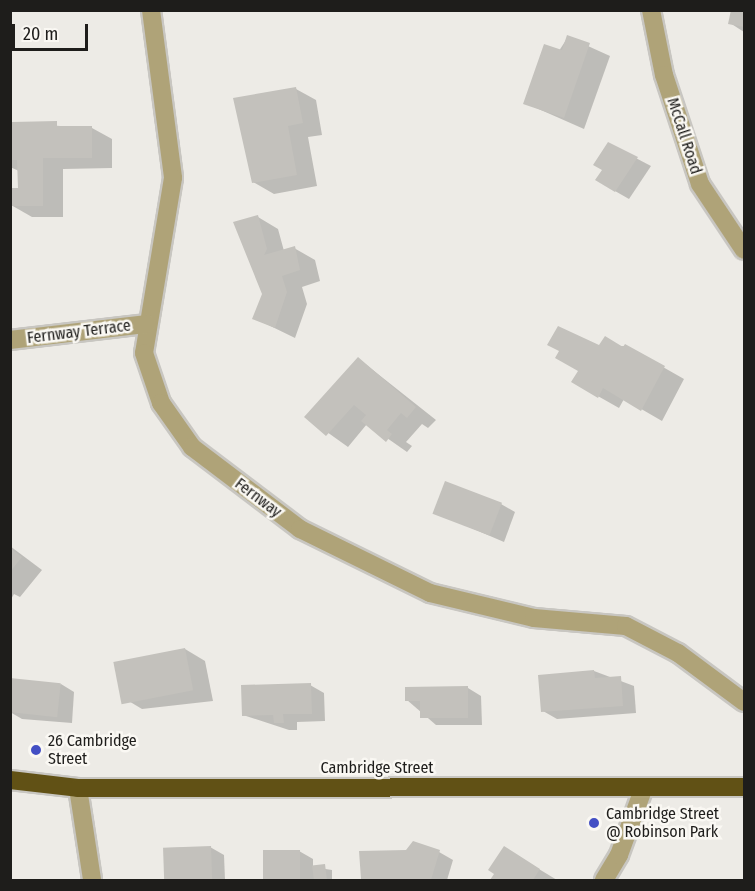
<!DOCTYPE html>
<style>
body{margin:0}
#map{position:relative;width:755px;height:891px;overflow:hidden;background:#edebe6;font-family:"Fira Sans Condensed",sans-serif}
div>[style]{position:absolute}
.shadow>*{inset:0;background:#0003}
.building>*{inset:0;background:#c3c1bc;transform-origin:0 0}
.roads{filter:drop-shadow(2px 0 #c8c6c1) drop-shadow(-2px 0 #c8c6c1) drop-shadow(0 2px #c8c6c1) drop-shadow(0 -2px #c8c6c1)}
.street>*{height:18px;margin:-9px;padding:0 9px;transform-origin:9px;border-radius:9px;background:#afa378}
.highway>*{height:18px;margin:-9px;padding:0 9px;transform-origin:9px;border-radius:9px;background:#615115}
.dots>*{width:16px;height:16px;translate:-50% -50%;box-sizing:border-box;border:3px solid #faf8f3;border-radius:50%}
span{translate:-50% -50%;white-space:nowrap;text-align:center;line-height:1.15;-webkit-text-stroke:5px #faf8f3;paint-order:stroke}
.street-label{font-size:16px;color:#1e1d1b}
.poi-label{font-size:16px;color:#1e1d1b}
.left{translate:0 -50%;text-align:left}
.frame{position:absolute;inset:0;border:12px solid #1e1d1b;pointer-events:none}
.scale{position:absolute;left:12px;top:24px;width:76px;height:27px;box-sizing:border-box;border:3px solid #1e1d1b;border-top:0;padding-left:8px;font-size:18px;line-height:21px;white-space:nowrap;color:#1e1d1b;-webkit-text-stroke:4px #faf8f3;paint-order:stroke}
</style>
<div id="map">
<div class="shadow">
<div style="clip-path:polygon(732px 10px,744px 10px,744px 32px,730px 23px)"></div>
<div style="clip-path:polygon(568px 37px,610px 56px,584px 129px,525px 103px)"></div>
<div style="clip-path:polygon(296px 89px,316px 100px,322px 135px,308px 137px,317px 186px,274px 194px,253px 182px)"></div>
<div style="clip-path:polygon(13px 123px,92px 128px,112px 139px,112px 168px,63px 169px,63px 217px,32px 217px,11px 205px,19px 189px,19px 171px,10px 167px)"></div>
<div style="clip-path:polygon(609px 144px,651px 166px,629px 199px,615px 191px,604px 170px)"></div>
<div style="clip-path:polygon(258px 217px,278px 229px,284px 251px,294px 248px,315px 260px,320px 281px,302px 287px,307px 304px,295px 338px,254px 318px,263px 294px)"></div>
<div style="clip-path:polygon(626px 346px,684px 379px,662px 421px,624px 399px,619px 408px,573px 382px,600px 347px)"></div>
<div style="clip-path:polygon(359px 359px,436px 420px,428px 428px,422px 424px,406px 442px,412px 446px,407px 452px,367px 424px,348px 447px,306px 417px)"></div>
<div style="clip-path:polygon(501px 504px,515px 512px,504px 542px,434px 512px)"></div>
<div style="clip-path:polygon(10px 546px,42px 570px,20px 597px,14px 594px,10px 601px)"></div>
<div style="clip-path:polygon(185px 649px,205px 661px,213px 701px,142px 709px,122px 697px)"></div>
<div style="clip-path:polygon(594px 671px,634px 686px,636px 713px,557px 719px,543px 711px)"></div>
<div style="clip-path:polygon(61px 684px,74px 692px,72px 723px,22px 719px,10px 712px)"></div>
<div style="clip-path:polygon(310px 685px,324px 693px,325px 721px,297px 722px,297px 730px,289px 730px,243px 715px)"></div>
<div style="clip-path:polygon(468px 688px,481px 696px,482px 725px,436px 725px,407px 700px)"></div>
<div style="clip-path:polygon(210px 847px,224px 855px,225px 880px,168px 880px,165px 848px)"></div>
<div style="clip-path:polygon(299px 851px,313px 859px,313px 867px,332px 870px,332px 880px,265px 880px,264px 852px)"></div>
<div style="clip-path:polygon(439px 852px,453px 860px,447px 880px,363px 878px)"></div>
<div style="clip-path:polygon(524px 860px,557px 880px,492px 880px)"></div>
</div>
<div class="building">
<div style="clip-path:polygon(731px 10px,744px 10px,744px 27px,728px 24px)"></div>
<div style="clip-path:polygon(567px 35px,590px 43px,564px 118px,523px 104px,544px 44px,562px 50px)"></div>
<div style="clip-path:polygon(296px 87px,303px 123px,288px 126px,297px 175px,252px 183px,233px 98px)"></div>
<div style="clip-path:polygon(57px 121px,57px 126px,92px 126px,92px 158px,43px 158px,43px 206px,10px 206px,10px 188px,18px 188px,17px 160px,10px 160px,12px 122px)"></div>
<div style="clip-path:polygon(608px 142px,638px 157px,615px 192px,595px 180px,602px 170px,593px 165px)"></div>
<div style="clip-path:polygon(258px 215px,267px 249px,264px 255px,295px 246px,300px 270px,282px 276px,287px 292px,275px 328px,252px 319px,262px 294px,233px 222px)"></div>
<div style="clip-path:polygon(558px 326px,599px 345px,605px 336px,623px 347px,625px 344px,665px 366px,641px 411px,603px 388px,598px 398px,571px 382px,578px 371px,555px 358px,559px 351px,547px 345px)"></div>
<div style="clip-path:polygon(358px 357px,416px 407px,407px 418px,401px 413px,387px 430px,392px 434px,386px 442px,361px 421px,366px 415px,354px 405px,326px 436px,304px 417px)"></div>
<div style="left:445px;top:481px;width:61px;height:35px;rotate:21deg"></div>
<div style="clip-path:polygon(10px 548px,22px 557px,10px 572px)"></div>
<div style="left:185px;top:648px;width:43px;height:73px;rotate:79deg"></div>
<div style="clip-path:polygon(594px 670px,595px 678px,621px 676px,623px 706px,541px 712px,538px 675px)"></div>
<div style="left:10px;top:678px;width:51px;height:34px;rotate:6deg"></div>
<div style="clip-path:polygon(311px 683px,312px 714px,283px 714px,284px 723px,274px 723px,273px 715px,242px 716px,241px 685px)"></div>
<div style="clip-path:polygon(468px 686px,468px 718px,420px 718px,420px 701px,405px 701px,405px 687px)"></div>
<div style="clip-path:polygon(413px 841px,440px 850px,431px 880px,361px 879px,359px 851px,406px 850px)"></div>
<div style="left:211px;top:846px;width:34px;height:48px;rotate:88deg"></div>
<div style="clip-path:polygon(504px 846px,540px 869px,533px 880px,490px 880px,494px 874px,488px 870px)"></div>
<div style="left:263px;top:850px;width:37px;height:30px"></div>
<div style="left:325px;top:864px;width:16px;height:13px;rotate:83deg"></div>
</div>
<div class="roads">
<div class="street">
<div style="left:151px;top:10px;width:169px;rotate:82.5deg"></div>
<div style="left:173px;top:178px;width:177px;rotate:99.4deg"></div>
<div style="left:144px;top:353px;width:53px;rotate:71.2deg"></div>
<div style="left:161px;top:403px;width:54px;rotate:54.8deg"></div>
<div style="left:192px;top:447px;width:136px;rotate:37.2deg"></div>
<div style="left:300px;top:529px;width:145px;rotate:26.2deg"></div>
<div style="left:430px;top:593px;width:107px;rotate:13.5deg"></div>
<div style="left:534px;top:618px;width:92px;rotate:5deg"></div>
<div style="left:626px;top:626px;width:59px;rotate:27.4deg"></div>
<div style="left:678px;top:653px;width:82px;rotate:36.6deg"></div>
<div style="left:651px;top:10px;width:66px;rotate:78.7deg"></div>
<div style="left:664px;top:75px;width:115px;rotate:71.7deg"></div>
<div style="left:700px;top:184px;width:79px;rotate:56.3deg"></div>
<div style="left:10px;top:340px;width:138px;rotate:-6.7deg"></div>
<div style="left:78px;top:788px;width:93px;rotate:81.3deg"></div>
<div style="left:604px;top:880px;width:29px;rotate:-59deg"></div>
<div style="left:619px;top:855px;width:72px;rotate:-69.8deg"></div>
</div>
<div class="highway">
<div style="left:10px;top:780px;width:68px;rotate:6.7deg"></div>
<div style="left:78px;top:788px;width:666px;rotate:-0.09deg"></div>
</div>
</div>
<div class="dots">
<div style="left:36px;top:750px;background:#434fc4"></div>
<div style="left:594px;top:823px;background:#434fc4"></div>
</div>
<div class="street-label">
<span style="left:684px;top:136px;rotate:72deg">McCall Road</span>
<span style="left:79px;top:332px;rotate:-7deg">Fernway Terrace</span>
<span style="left:258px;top:498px;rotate:37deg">Fernway</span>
<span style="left:377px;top:768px">Cambridge Street</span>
</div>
<div class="poi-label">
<span class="left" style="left:48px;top:750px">26 Cambridge<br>Street</span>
<span class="left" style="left:606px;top:823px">Cambridge Street<br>@ Robinson Park</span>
</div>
<div class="frame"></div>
<div class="scale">20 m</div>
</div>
